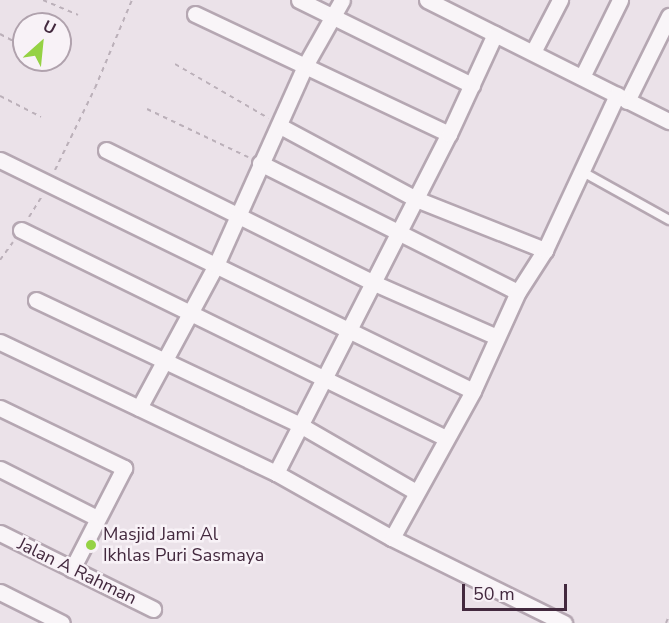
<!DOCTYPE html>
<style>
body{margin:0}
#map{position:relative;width:669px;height:623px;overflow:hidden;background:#ebe2e9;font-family:"Nunito Sans",sans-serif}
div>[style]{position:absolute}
.path>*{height:2px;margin-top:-1px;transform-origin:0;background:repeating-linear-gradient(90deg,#bbb0b9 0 4.5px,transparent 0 9px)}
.roads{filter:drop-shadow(2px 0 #b5a7b2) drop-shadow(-2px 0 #b5a7b2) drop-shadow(0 2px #b5a7b2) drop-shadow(0 -2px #b5a7b2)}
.service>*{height:8px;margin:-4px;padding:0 4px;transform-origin:4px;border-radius:4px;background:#f9f5f8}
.minor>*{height:15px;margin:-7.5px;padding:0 7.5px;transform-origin:7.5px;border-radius:7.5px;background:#f9f5f8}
.dots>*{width:16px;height:16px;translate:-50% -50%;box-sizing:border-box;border:3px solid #f8f2f7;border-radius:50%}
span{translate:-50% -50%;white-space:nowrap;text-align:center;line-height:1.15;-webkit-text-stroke:5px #f8f2f7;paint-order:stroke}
.poi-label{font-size:18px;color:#43293e}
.left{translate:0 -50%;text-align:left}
.street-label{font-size:18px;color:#43293e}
.north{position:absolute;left:12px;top:12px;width:60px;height:60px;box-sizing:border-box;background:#f8f2f7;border:2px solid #b0a2ad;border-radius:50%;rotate:27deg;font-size:16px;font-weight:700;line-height:24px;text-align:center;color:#43293e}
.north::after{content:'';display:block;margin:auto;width:21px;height:27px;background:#95d244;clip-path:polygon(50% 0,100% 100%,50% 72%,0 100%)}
.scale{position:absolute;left:462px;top:584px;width:105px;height:27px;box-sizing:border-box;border:3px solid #43293e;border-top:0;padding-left:8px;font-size:18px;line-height:21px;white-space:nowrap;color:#43293e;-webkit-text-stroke:4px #f8f2f7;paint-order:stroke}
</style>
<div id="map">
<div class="path">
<div style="left:43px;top:0;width:38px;rotate:23deg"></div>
<div style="left:0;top:34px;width:27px;rotate:28deg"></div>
<div style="left:50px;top:60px;width:10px;rotate:29deg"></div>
<div style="left:175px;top:64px;width:108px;rotate:30.1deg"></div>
<div style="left:0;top:96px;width:46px;rotate:27.1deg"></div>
<div style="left:147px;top:109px;width:112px;rotate:25.4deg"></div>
<div style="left:55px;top:170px;width:91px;rotate:-64deg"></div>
<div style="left:95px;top:88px;width:95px;rotate:-67.2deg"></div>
<div style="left:29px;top:217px;width:25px;rotate:-58deg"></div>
<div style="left:0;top:260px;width:22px;rotate:-54deg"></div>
<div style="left:666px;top:623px;width:8px;rotate:-67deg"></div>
</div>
<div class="roads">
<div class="service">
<div style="left:581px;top:171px;width:101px;rotate:29.1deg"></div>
</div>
<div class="minor">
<div style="left:299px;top:0;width:193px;rotate:26.2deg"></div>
<div style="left:427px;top:0;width:271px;rotate:26.6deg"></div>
<div style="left:195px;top:14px;width:281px;rotate:25.3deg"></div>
<div style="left:533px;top:52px;width:59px;rotate:-62.6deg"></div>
<div style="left:582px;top:77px;width:86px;rotate:-63.7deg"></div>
<div style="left:627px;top:101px;width:95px;rotate:-63.7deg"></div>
<div style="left:280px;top:126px;width:154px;rotate:28.2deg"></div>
<div style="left:416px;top:199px;width:139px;rotate:21.6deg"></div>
<div style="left:106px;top:150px;width:299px;rotate:26.4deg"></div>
<div style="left:374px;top:283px;width:134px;rotate:23.7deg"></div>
<div style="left:0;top:160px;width:526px;rotate:26.03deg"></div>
<div style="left:260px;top:163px;width:288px;rotate:26.6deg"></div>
<div style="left:21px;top:230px;width:473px;rotate:26.1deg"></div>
<div style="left:36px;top:300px;width:292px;rotate:25.3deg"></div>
<div style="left:300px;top:425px;width:134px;rotate:30deg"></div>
<div style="left:0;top:342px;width:306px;rotate:25.4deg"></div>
<div style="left:276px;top:473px;width:133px;rotate:29.3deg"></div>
<div style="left:392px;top:538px;width:192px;rotate:26.3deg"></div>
<div style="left:0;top:408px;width:138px;rotate:25.8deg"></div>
<div style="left:124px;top:468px;width:114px;rotate:117.2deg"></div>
<div style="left:139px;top:408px;width:162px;rotate:-61.7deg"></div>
<div style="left:216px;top:265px;width:220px;rotate:-65.9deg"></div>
<div style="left:306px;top:64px;width:73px;rotate:-60.6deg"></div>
<div style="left:0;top:469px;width:109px;rotate:26.8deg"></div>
<div style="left:276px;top:473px;width:381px;rotate:-63deg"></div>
<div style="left:449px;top:134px;width:110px;rotate:-65.3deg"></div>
<div style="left:0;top:533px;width:171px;rotate:26.4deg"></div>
<div style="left:392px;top:538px;width:168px;rotate:-61.1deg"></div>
<div style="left:473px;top:391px;width:109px;rotate:-65.6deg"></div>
<div style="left:518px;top:292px;width:50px;rotate:-57.3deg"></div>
<div style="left:545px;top:250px;width:171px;rotate:-65.1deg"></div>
<div style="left:0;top:592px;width:69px;rotate:26.6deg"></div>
</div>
</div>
<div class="dots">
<div style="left:91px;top:545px;background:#95d244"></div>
</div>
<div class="poi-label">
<span class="left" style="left:103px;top:545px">Masjid Jami Al<br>Ikhlas Puri Sasmaya</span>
</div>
<div class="street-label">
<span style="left:77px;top:571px;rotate:26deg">Jalan A Rahman</span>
</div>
<div class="north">U</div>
<div class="scale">50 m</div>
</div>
